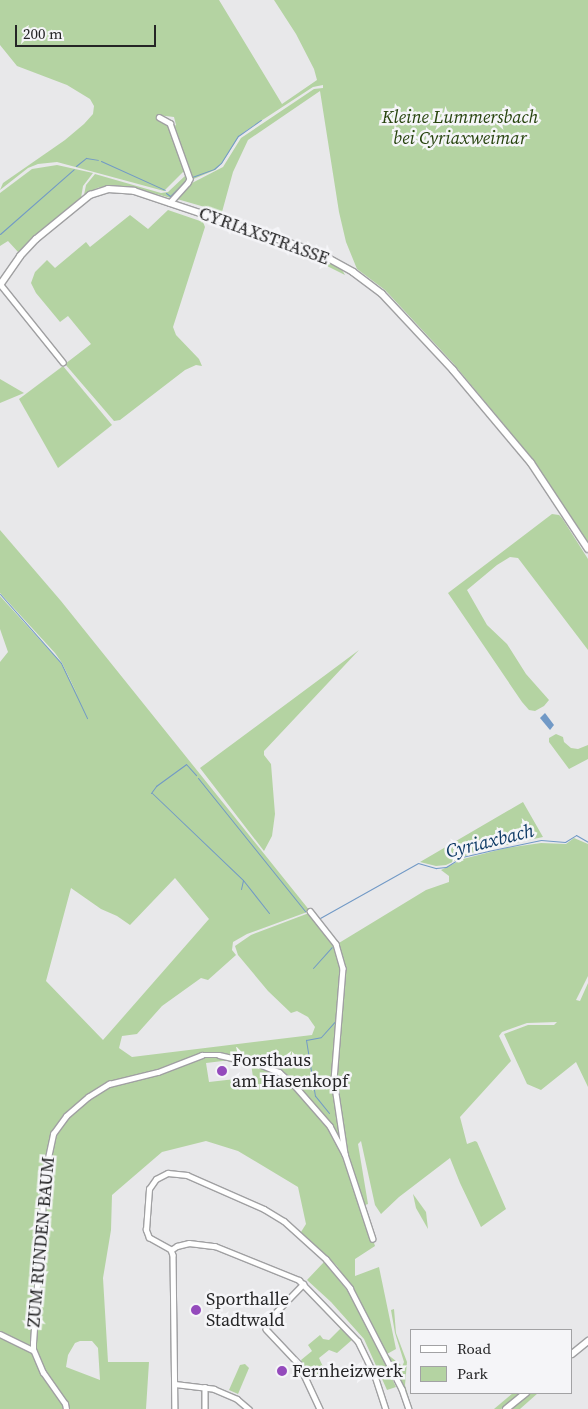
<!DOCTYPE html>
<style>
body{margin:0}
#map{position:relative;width:588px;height:1409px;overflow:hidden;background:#e8e8ea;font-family:"Source Serif 4",serif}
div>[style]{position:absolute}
.green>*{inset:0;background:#b4d3a2}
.water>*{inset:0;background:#7199c6}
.stream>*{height:1px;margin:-0.5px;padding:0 0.5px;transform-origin:0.5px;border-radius:0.5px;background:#7199c6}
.roads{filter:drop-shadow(1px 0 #a0a0a2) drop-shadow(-1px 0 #a0a0a2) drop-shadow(0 1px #a0a0a2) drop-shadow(0 -1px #a0a0a2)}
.street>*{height:4.5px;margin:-2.25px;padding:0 2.25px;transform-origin:2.25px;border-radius:2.25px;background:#fff}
.secondary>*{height:6px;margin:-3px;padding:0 3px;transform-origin:3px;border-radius:3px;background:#fff}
.dots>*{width:14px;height:14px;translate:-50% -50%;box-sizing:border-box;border:2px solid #f5f5f8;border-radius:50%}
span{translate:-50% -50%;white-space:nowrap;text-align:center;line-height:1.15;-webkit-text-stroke:5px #f5f5f8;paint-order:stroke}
.park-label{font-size:18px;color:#26430d;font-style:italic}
.street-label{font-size:18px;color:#252526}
.poi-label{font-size:18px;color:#252526}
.left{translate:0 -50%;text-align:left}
.water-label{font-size:19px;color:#0c3964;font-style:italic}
.legend{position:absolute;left:410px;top:1329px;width:162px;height:65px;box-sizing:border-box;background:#f5f5f8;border:1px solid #a2a2a4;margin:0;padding:6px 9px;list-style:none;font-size:15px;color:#252526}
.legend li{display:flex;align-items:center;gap:10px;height:25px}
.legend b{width:25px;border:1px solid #a2a2a4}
.scale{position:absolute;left:15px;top:25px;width:141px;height:22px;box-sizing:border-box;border:2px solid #252526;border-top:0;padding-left:6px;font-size:15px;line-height:18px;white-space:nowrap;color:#252526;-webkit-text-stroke:4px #f5f5f8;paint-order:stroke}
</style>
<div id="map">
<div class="green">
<div style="clip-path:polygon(0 0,219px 0,282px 104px,317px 80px,314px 69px,296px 34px,274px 0,588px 0,588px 542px,521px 445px,453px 363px,385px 290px,357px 269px,346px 242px,339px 212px,320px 91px,248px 140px,233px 172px,222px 212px,177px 199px,192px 183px,223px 167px,241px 138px,314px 89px,323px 88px,323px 85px,313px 87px,247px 130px,239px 136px,222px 163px,215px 170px,191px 180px,173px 127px,176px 125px,174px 117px,157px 115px,157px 118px,168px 122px,185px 170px,164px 191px,57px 162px,38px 164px,28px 168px,0 190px,3px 183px,65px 140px,84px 124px,93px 114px,94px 106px,90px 99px,67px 85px,17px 66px,0 45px)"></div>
<div style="clip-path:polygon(57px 165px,93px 173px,83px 186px,81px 198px,33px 238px,19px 253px,8px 241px,0 246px,0 193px,32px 169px)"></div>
<div style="clip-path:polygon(95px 174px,161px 193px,168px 192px,186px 175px,188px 181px,171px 198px,130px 187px,111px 185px,97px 188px,84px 195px,86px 185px)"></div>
<div style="clip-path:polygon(168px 210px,203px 222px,205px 227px,173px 327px,176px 335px,199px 359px,202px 366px,196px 365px,185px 370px,120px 420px,114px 421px,65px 364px,91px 344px,68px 316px,60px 322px,36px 293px,31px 283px,35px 272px,47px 260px,55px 268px,86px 242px,90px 247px,130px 215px,148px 229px)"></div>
<div style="clip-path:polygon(268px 241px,317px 256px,341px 268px,345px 275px,321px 263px,262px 242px)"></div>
<div style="clip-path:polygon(63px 366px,112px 425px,58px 468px,19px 399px)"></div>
<div style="clip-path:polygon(0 379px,24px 393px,0 403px)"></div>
<div style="clip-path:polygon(552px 514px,559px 515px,562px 518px,588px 559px,588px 650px,518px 558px,510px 557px,497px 565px,467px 590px,487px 625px,507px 644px,526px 674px,549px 700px,544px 706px,535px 711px,529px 710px,522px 702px,448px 593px)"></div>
<div style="clip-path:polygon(evenodd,0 530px,61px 601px,310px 911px,247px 934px,233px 942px,232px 950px,236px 955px,208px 980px,201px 978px,162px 1006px,137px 1034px,122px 1036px,119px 1048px,132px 1057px,312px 1035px,315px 1027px,308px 1017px,297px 1011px,291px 1013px,268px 991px,238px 955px,235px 946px,251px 935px,309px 913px,334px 946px,426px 890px,449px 882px,449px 876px,441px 870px,463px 859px,506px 848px,541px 843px,566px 844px,574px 838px,588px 844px,588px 976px,576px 1000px,580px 1001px,588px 983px,588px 1087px,576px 1062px,541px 1090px,527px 1084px,504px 1034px,528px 1025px,554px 1025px,557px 1022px,527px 1023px,502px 1032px,499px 1036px,511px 1061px,460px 1117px,467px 1144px,475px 1141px,477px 1142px,506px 1209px,481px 1227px,460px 1183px,450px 1158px,399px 1197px,381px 1214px,375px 1205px,361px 1141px,358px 1144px,368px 1204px,362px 1206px,375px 1246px,355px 1259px,355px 1276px,379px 1267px,396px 1349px,387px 1354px,401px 1365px,399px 1370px,392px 1368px,357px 1295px,337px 1266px,301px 1232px,306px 1224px,298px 1187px,238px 1151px,206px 1141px,162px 1152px,112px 1195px,111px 1230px,103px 1278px,108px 1362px,149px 1362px,146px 1409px,0 1409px,0 662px,8px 652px,0 629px,0 596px,61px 663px,78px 696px,62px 663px,55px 653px,0 593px,0 530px,175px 878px,209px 919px,103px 1040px,46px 981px,71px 888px,101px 909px,117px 916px,130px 925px,175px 878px,0 530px,231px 1060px,251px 1064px,253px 1077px,209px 1082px,206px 1063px,231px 1060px,0 530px,80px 1341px,92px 1341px,98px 1348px,100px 1380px,66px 1367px,68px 1355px,75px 1343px,80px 1341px)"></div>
<div style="clip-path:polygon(359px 650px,264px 751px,264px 755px,271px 764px,275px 814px,272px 836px,264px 851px,200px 768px)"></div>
<div style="clip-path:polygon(556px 734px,563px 737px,564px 742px,571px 748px,578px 749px,588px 745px,588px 759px,569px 769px,549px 742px,549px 738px)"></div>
<div style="clip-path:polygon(523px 802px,543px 837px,474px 852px,446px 865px,436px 866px,420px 862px)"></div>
<div style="clip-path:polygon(413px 1194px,426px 1212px,428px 1229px,416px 1208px)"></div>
<div style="clip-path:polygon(324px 1262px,355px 1300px,396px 1387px,387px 1390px,364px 1339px,331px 1302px,307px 1280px)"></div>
<div style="clip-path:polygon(394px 1309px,396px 1333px,407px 1362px,405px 1385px,412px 1409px,398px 1377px,404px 1362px,395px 1333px,391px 1310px)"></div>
<div style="clip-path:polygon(342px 1327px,353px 1339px,337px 1353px,329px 1350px,319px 1358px,325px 1371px,309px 1378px,301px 1360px,312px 1351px,308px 1345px,320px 1335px,323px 1339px,329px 1340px)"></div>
<div style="clip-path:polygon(245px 1364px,249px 1368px,238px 1394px,229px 1390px,240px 1365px)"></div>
<div style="clip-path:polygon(513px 1393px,520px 1393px,501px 1409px,494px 1409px)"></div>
<div style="clip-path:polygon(528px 1393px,538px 1393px,520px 1409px,509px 1409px)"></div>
</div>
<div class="water">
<div style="clip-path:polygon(545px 713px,554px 725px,550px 730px,540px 718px)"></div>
</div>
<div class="stream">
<div style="left:101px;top:161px;width:70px;rotate:24.4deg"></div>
<div style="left:76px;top:166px;width:13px;rotate:-39deg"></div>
<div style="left:86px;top:158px;width:12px;rotate:9deg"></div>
<div style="left:192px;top:177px;width:23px;rotate:-20deg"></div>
<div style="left:214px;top:169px;width:9px;rotate:-41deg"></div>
<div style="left:221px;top:163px;width:32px;rotate:-58deg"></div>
<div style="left:238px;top:136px;width:28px;rotate:-35deg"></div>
<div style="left:166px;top:193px;width:5px;rotate:37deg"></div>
<div style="left:170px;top:196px;width:24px;rotate:-45deg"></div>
<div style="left:0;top:234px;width:98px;rotate:-41.3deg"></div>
<div style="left:0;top:594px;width:92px;rotate:48.5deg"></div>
<div style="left:61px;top:663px;width:61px;rotate:64.7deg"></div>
<div style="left:198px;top:778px;width:171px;rotate:51.2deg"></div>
<div style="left:151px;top:793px;width:9px;rotate:-54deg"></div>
<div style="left:156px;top:786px;width:37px;rotate:-36deg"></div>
<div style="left:186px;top:764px;width:15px;rotate:48deg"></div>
<div style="left:152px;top:793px;width:126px;rotate:43.7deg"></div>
<div style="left:243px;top:880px;width:42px;rotate:51.8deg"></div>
<div style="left:241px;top:889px;width:9px;rotate:-77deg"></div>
<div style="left:320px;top:918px;width:112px;rotate:-29.3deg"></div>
<div style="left:418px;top:863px;width:19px;rotate:16deg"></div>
<div style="left:436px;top:868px;width:10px;rotate:-6deg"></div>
<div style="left:446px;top:867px;width:19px;rotate:-32deg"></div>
<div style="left:462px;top:857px;width:27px;rotate:-13deg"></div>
<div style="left:488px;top:851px;width:54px;rotate:-11.7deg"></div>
<div style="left:541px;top:840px;width:24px;rotate:5deg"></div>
<div style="left:565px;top:842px;width:13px;rotate:-32deg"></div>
<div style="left:576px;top:835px;width:14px;rotate:30deg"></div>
<div style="left:313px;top:968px;width:28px;rotate:-48deg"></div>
<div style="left:329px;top:1113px;width:22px;rotate:-129deg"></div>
<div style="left:315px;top:1096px;width:57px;rotate:-99.1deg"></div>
<div style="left:306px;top:1040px;width:15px;rotate:-11deg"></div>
<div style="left:321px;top:1037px;width:24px;rotate:-48deg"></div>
</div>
<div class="roads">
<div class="street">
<div style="left:159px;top:117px;width:13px;rotate:29deg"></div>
<div style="left:170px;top:123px;width:59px;rotate:70.3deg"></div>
<div style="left:190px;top:179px;width:4px;rotate:117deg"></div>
<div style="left:188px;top:183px;width:27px;rotate:132deg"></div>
<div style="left:1px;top:285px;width:99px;rotate:51.2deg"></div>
<div style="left:310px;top:911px;width:42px;rotate:51.8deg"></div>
<div style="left:336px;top:944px;width:25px;rotate:74deg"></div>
<div style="left:343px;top:968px;width:112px;rotate:94.6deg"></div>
<div style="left:334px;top:1080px;width:75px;rotate:81.5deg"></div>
<div style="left:345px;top:1154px;width:89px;rotate:71.8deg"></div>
<div style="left:171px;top:1250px;width:25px;rotate:-151deg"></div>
<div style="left:149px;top:1238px;width:9px;rotate:-111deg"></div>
<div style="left:146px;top:1230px;width:41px;rotate:-85.8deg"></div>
<div style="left:149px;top:1189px;width:12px;rotate:-55deg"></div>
<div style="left:156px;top:1179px;width:13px;rotate:-27deg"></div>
<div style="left:168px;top:1173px;width:19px;rotate:6deg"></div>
<div style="left:187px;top:1175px;width:84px;rotate:23.8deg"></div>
<div style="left:264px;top:1209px;width:23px;rotate:31deg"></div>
<div style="left:284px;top:1221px;width:57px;rotate:42.1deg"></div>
<div style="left:326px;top:1259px;width:38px;rotate:50deg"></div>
<div style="left:350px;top:1288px;width:114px;rotate:62.8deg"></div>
<div style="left:402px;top:1389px;width:21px;rotate:71deg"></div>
<div style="left:171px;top:1250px;width:7px;rotate:-34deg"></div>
<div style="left:177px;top:1246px;width:12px;rotate:-14deg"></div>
<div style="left:189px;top:1243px;width:26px;rotate:7deg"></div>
<div style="left:215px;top:1246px;width:91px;rotate:22deg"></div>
<div style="left:299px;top:1280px;width:85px;rotate:46deg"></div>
<div style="left:358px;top:1341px;width:39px;rotate:64deg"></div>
<div style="left:375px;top:1376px;width:35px;rotate:72deg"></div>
<div style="left:171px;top:1250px;width:5px;rotate:68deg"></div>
<div style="left:173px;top:1255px;width:154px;rotate:89.3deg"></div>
<div style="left:304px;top:1284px;width:50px;rotate:134.2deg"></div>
<div style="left:269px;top:1320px;width:9px;rotate:108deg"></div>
<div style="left:266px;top:1329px;width:48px;rotate:46.7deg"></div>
<div style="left:299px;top:1364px;width:50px;rotate:65deg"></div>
<div style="left:0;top:1334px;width:37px;rotate:26deg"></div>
<div style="left:175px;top:1384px;width:39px;rotate:7deg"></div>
<div style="left:214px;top:1389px;width:25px;rotate:23deg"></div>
<div style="left:237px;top:1399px;width:16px;rotate:40deg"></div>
<div style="left:205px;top:1387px;width:22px;rotate:90deg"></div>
<div style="left:66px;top:1409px;width:5px;rotate:-101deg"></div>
<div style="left:65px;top:1404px;width:38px;rotate:-125deg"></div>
<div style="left:43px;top:1373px;width:25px;rotate:-113deg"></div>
<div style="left:33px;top:1350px;width:7px;rotate:-90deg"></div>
<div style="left:33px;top:1343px;width:171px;rotate:-86deg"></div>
<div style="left:45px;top:1172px;width:39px;rotate:-78deg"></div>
<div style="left:53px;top:1134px;width:22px;rotate:-54deg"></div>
<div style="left:66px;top:1116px;width:29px;rotate:-41deg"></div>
<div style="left:88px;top:1097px;width:25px;rotate:-32deg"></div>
<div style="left:109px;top:1084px;width:50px;rotate:-13.8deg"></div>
<div style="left:158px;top:1072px;width:47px;rotate:-21.1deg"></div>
<div style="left:202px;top:1055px;width:17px"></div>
<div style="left:219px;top:1055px;width:41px;rotate:12.7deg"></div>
<div style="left:259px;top:1064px;width:22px;rotate:22deg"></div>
<div style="left:279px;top:1072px;width:23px;rotate:41deg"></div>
<div style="left:296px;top:1087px;width:52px;rotate:48.9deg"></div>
<div style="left:330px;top:1126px;width:32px;rotate:62deg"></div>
</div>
<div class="secondary">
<div style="left:0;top:285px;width:35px;rotate:-55deg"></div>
<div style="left:20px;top:256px;width:23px;rotate:-47deg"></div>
<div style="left:36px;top:239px;width:70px;rotate:-39.2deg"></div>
<div style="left:90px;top:195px;width:19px;rotate:-18deg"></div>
<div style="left:108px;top:189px;width:26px;rotate:4deg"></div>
<div style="left:134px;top:191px;width:195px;rotate:18.5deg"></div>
<div style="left:319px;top:253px;width:39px;rotate:29deg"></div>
<div style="left:353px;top:272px;width:36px;rotate:37deg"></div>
<div style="left:382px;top:294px;width:104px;rotate:46.9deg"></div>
<div style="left:453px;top:370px;width:121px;rotate:50deg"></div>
<div style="left:531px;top:463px;width:103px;rotate:56.5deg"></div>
<div style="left:572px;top:1354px;width:21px;rotate:-39deg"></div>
<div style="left:506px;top:1409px;width:26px;rotate:-39deg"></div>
</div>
</div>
<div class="dots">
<div style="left:222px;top:1071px;background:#944abc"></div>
<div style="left:196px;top:1310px;background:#944abc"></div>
<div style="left:282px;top:1371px;background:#944abc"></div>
</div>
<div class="park-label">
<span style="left:460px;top:128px">Kleine Lummersbach<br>bei Cyriaxweimar</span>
</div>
<div class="street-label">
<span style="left:264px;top:236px;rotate:20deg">CYRIAXSTRASSE</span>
<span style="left:41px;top:1242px;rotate:-85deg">ZUM RUNDEN BAUM</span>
</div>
<div class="poi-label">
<span class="left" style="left:232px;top:1071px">Forsthaus<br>am Hasenkopf</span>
<span class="left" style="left:206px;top:1310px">Sporthalle<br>Stadtwald</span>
<span class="left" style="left:292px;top:1371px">Fernheizwerk</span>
</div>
<div class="water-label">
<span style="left:490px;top:841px;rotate:-14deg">Cyriaxbach</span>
</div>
<ul class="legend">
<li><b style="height:6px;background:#fff"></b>Road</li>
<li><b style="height:14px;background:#b4d3a2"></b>Park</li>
</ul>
<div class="scale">200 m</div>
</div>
